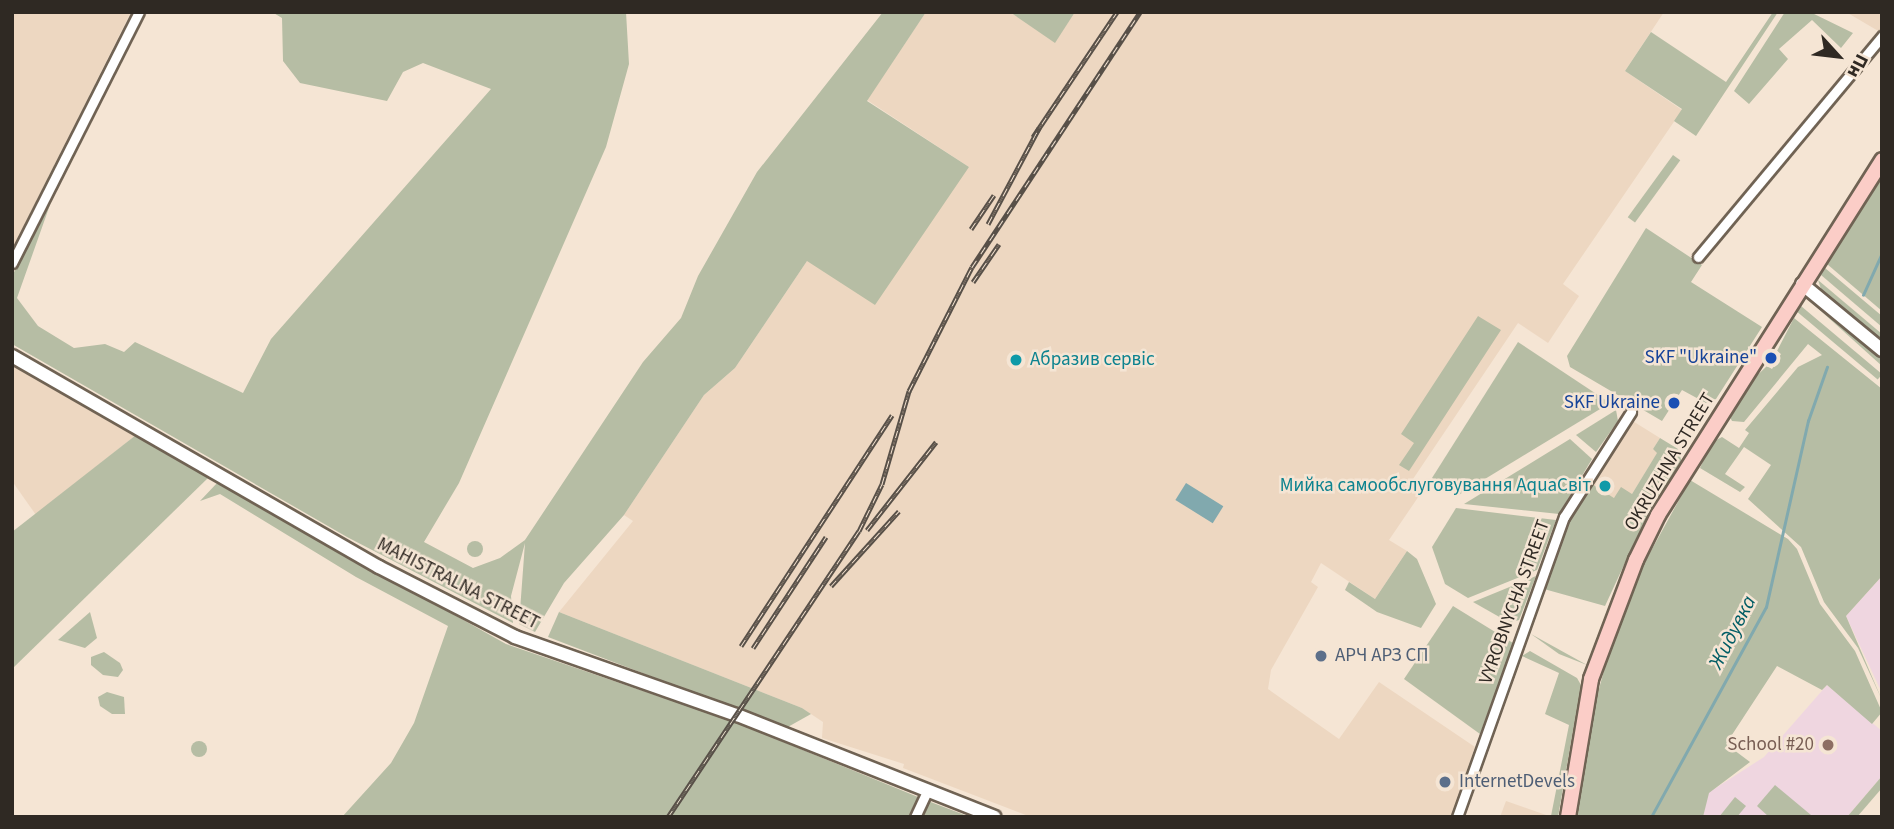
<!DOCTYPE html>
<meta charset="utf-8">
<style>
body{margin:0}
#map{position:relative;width:1894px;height:829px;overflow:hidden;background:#f5e5d4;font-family:"Source Sans 3",sans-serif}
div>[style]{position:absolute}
.built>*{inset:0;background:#edd7c1}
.education>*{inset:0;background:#efd6e0}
.green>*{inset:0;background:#b6bda4;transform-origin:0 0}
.round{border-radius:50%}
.water>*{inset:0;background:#81a9ae;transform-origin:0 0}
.stream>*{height:2.5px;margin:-1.25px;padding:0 1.25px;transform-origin:1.25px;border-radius:1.25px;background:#81a9ae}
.roads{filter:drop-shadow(2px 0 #706354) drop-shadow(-2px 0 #706354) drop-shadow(0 2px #706354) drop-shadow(0 -2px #706354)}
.minor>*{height:9px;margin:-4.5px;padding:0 4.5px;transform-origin:4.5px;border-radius:4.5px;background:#fff}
.tertiary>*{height:12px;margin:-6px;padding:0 6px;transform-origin:6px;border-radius:6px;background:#fff}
.primary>*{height:14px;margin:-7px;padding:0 7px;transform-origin:7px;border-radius:7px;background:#fbcdc7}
.rail>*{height:5px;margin-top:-2.5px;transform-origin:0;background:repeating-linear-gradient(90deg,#f5e5d4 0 8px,#585048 0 16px);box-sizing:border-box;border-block:2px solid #585048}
.dots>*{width:19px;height:19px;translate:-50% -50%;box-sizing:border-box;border:4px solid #f5e5d4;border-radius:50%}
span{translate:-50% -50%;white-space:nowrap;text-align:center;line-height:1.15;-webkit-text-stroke:5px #f5e5d4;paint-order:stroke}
.transit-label{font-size:19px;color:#164399}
.right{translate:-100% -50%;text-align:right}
.culture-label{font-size:19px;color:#0d838f}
.left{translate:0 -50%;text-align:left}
.street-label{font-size:19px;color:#2f2923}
.service-label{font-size:19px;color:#4e5e75}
.education-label{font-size:19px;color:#785e54}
.water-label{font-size:21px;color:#025d65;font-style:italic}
.frame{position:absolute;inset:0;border:14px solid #2f2923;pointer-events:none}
.north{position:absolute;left:1803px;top:21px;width:70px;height:70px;-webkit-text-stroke:5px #f5e5d4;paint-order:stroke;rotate:117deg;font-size:19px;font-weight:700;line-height:28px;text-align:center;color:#2f2923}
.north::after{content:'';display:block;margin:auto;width:24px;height:32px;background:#2f2923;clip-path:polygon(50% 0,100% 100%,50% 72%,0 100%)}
</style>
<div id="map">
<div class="built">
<div style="clip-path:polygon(12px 12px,131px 12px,12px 249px)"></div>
<div style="clip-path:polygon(926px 12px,1664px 12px,1625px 71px,1682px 110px,1563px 284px,1579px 296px,1548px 343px,1518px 323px,1411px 482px,1423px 490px,1389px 540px,1407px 551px,1375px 599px,1321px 563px,1311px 582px,1318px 587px,1271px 670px,1268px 689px,1339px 739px,1379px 682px,1475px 747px,1451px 817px,1031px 817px,903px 768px,904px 764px,822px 738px,823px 722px,802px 708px,559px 612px,633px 521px,624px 515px,704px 395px,735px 368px,807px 261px,969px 167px,867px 100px)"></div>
<div style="clip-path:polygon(1846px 12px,1881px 12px,1882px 29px,1880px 32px)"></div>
<div style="clip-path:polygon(12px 363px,136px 435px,36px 515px,12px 481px)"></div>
<div style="clip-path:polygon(1631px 420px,1660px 438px,1653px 449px,1658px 452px,1632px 494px,1614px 498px,1592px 485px)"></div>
<div style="clip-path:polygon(1506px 801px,1546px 815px,1546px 817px,1500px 817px)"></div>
</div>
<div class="education">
<div style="clip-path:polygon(1882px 576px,1882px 693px,1846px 616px)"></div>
<div style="clip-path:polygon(1827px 685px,1882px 731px,1882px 776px,1847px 817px,1703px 817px,1708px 793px,1764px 757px)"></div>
</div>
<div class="green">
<div style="clip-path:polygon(272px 12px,626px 12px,629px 64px,606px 147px,459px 483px,424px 542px,473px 568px,500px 558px,525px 540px,643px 362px,681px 318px,698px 276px,757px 172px,883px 12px,926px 12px,867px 101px,969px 167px,875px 305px,807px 261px,735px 368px,704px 395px,624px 515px,564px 583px,535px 632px,519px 624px,525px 543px,511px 596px,513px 623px,347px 537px,12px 344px,12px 276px,51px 202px,17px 298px,38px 326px,74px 348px,105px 344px,124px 352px,135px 342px,243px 393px,271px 339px,491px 89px,423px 63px,403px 72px,387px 101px,300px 83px,283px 61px,282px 18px)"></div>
<div style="clip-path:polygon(1010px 12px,1075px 12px,1055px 43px)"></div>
<div style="clip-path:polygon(1773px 12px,1778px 12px,1696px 136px,1674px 121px,1682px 109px,1625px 71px,1651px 32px,1726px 82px)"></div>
<div style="clip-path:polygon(1785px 12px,1810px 12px,1853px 33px,1841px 48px,1812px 20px,1779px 49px,1788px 59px,1749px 104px,1734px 91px)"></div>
<div style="left:1673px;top:155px;width:9px;height:77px;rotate:36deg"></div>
<div style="clip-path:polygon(1882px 178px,1882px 311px,1827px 264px)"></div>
<div style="clip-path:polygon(1646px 228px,1702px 265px,1691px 282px,1762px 327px,1716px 399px,1706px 403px,1682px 390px,1662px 421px,1570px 367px,1567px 356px)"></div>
<div style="clip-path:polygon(1825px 268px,1882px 316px,1882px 327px,1821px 275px)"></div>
<div style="clip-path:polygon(1818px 280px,1882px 334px,1882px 341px,1821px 289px)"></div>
<div style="clip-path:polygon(1812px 303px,1823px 307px,1882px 357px,1882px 366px)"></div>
<div style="left:1801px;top:306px;width:106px;height:7px;rotate:40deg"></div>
<div style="clip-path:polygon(1478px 316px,1501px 330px,1409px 471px,1399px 465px,1414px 443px,1401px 434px)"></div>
<div style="clip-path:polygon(1794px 318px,1882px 389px,1882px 576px,1846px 616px,1882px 700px,1858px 648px,1824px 602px,1801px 547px,1748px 499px,1771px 465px,1744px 447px,1725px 474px,1745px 487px,1740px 492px,1700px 468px,1712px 442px,1722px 437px,1739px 448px,1749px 433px,1745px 430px,1798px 367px,1822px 355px,1808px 344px,1744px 422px,1732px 421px,1729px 415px,1750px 382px,1767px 366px,1772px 369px,1781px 354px,1777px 351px)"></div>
<div style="clip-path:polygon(1518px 342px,1610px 403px,1457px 496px,1432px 478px)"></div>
<div style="clip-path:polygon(1616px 410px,1618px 421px,1596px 452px,1576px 435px)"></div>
<div style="clip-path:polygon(136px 435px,209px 477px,12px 669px,12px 532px)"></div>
<div style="clip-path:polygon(1660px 438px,1678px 449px,1682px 463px,1636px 539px,1605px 606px,1544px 589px,1571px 518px,1592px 484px,1614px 498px,1621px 487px,1632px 494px,1657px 453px,1653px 449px)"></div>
<div style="clip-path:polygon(1570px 439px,1592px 459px,1559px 514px,1464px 504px)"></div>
<div style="clip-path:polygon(1690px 480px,1788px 539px,1797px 549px,1820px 604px,1855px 651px,1882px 712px,1872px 724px,1827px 685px,1822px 690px,1777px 666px,1726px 744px,1750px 762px,1709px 793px,1703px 817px,1575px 817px,1595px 703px,1614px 635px,1640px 571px)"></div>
<div style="clip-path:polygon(218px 482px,506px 644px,737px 723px,918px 797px,908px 817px,342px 817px,391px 763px,414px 723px,448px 626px,356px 577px,220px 494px,200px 501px)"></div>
<div style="clip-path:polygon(1456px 508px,1556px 520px,1537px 570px,1468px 598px,1445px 584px,1432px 547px)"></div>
<div class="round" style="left:467px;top:541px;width:16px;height:16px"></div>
<div style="clip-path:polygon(1407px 551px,1417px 559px,1436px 604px,1421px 628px,1377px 612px,1345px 590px,1349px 582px,1375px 599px)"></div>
<div style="clip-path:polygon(1536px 576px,1519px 620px,1510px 623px,1473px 602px)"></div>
<div style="clip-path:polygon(1453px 606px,1513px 643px,1480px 734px,1404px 679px)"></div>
<div style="clip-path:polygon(90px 612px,97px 638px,85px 648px,58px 640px)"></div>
<div style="clip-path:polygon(559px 612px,802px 708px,811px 714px,786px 728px,548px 637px)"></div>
<div style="clip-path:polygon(1531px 634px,1587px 665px,1559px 654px)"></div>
<div style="clip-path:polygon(1530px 651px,1577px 678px,1581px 685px,1558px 817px,1546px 817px,1551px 816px,1569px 725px,1545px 714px,1559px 673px,1522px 656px,1502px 711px,1517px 659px)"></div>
<div style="clip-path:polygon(104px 652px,120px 663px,123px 670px,118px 677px,103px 675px,91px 665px,91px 657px)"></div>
<div style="clip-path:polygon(107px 692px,124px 697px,125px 714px,112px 714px,100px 706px,98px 697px)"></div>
<div class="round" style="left:191px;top:741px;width:16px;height:16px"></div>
<div style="clip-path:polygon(1882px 776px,1882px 788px,1857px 817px,1847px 817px)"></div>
<div style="clip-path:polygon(1775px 785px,1811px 815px,1810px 817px,1769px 817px,1757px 806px)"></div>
<div style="clip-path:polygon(1735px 797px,1746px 806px,1737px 817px,1719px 817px)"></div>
<div style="clip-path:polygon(928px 801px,970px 817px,921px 817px)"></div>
</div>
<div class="water">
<div style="left:1186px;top:483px;width:44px;height:20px;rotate:32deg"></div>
</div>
<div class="stream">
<div style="left:1863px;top:295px;width:46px;rotate:-65.7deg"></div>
<div style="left:1651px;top:817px;width:239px;rotate:-61.3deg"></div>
<div style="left:1766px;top:607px;width:191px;rotate:-77.3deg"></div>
<div style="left:1808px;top:421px;width:57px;rotate:-70.6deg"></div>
</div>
<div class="roads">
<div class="minor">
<div style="left:1698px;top:257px;width:288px;rotate:-50.2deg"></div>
<div style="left:12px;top:263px;width:281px;rotate:-63.2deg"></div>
<div style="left:915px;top:817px;width:29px;rotate:-65deg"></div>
<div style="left:1457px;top:817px;width:319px;rotate:-70.4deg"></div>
<div style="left:1564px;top:517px;width:125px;rotate:-57.5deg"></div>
</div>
<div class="tertiary">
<div style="left:1802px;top:284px;width:104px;rotate:39.5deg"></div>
<div style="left:12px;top:356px;width:423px;rotate:29.9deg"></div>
<div style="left:379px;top:567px;width:153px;rotate:27.2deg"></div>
<div style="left:515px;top:637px;width:235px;rotate:19.4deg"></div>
<div style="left:737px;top:715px;width:277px;rotate:21.6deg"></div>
</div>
<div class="primary">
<div style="left:1568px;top:817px;width:140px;rotate:-80.5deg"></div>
<div style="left:1591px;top:679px;width:127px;rotate:-69.3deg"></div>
<div style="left:1636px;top:560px;width:50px;rotate:-63.9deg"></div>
<div style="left:1658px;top:515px;width:420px;rotate:-57.7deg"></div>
</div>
</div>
<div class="rail">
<div style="left:1033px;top:137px;width:151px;rotate:-56.1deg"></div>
<div style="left:988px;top:224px;width:109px;rotate:-62deg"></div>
<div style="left:971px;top:229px;width:41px;rotate:-55.9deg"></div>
<div style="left:973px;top:282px;width:46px;rotate:-55.6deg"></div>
<div style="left:867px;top:530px;width:112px;rotate:-51.9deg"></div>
<div style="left:831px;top:586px;width:101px;rotate:-47.8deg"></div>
<div style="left:741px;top:646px;width:276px;rotate:-56.8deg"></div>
<div style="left:753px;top:648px;width:133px;rotate:-56.7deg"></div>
<div style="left:668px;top:817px;width:344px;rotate:-56.3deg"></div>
<div style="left:859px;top:531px;width:52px;rotate:-63.9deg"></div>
<div style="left:882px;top:484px;width:97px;rotate:-73.8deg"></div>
<div style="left:909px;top:391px;width:139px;rotate:-63.1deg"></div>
<div style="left:972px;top:267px;width:305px;rotate:-56.6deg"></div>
</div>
<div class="dots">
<div style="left:1771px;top:358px;background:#1a4fb4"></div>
<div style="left:1016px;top:360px;background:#0f9aa8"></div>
<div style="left:1674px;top:403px;background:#1a4fb4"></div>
<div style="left:1605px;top:486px;background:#0f9aa8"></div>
<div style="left:1321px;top:656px;background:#5c6f8a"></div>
<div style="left:1828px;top:745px;background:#8d6e63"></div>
<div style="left:1445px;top:782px;background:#5c6f8a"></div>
</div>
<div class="transit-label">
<span class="right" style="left:1757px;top:358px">SKF "Ukraine"</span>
<span class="right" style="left:1660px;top:403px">SKF Ukraine</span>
</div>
<div class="culture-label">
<span class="left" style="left:1030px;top:360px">Абразив сервіс</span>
<span class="right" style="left:1591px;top:486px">Мийка самообслуговування AquaСвіт</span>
</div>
<div class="street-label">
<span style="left:1670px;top:462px;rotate:-59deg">OKRUZHNA STREET</span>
<span style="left:458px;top:584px;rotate:27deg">MAHISTRALNA STREET</span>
<span style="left:1515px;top:602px;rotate:-70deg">VYROBNYCHA STREET</span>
</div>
<div class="service-label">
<span class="left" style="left:1335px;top:656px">АРЧ АРЗ СП</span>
<span class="left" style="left:1459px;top:782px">InternetDevels</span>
</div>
<div class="education-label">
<span class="right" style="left:1814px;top:745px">School #20</span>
</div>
<div class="water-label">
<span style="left:1732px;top:632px;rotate:-63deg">Жидувка</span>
</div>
<div class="frame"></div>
<div class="north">Пн</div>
</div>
